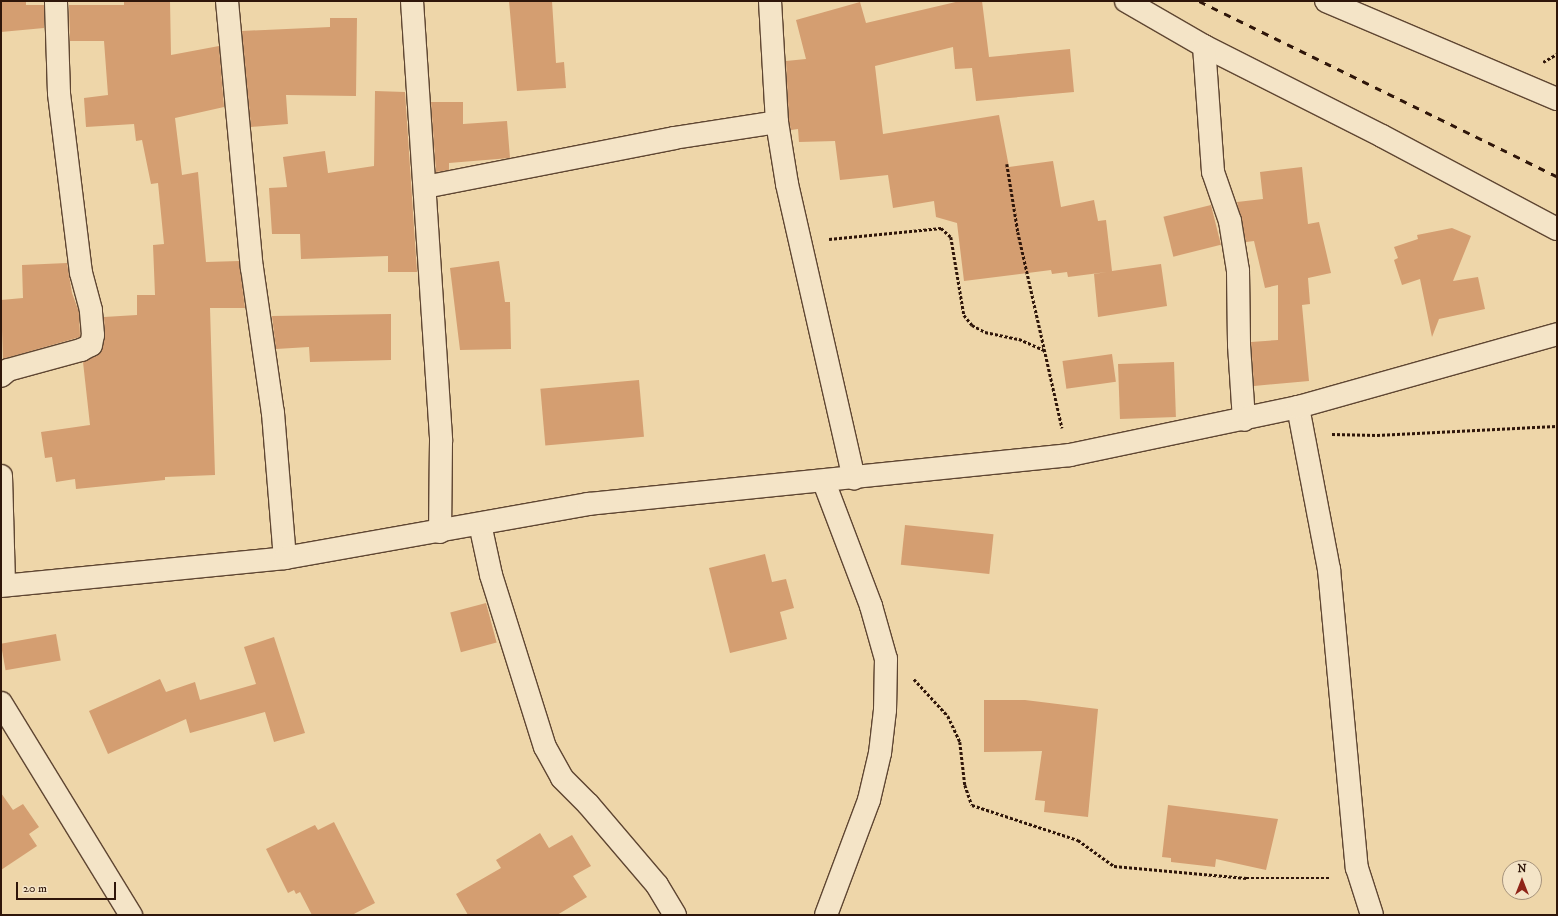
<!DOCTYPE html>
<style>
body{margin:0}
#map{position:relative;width:1558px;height:916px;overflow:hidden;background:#eed6a9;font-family:"IM FELL DW Pica",serif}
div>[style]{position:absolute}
.building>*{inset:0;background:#d49e71;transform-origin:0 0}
.path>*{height:2.5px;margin-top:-1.25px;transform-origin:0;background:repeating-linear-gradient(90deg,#2f160a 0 3px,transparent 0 5px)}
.roads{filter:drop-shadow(1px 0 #5f4632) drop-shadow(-1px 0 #5f4632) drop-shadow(0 1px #5f4632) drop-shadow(0 -1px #5f4632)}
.minor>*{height:22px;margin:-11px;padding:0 11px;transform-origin:11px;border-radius:11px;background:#f4e4c7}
.rail>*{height:3px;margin-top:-1.5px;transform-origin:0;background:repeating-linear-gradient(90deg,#2f160a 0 7px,transparent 0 14px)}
span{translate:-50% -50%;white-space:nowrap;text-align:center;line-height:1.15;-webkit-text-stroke:3px #f4e4c7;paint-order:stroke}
.frame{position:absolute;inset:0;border:2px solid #2f160a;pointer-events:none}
.north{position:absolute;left:1502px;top:860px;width:40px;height:40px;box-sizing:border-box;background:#f4e4c7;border:1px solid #a5927b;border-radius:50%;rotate:0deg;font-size:11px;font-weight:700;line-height:16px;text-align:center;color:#2f160a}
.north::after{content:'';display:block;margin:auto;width:14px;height:18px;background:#8f2418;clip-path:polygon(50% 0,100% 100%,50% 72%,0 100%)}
.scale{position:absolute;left:16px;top:882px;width:100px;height:18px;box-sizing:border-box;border:2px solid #2f160a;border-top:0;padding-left:5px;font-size:12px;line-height:14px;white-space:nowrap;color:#2f160a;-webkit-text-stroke:3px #f4e4c7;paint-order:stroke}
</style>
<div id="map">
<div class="building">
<div style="clip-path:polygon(1px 1px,26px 1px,26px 5px,44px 5px,44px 28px,1px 32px)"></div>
<div style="clip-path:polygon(124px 1px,170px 1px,171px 55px,219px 46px,224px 107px,175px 118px,182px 175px,198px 172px,206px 262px,239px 261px,245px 308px,210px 308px,215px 475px,165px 477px,165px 480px,76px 489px,75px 479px,56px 482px,52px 457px,45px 458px,41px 432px,90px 425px,83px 362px,101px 352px,105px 337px,104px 317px,137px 315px,137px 295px,155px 295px,153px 245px,164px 244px,158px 183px,151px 184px,142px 140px,136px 141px,134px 124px,86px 127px,84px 98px,108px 95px,104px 41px,70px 41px,69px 5px,124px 5px)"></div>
<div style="clip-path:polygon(509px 1px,552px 1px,556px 63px,564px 62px,566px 88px,517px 91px)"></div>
<div style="clip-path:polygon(960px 1px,982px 1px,989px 57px,1070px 49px,1074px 92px,976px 101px,972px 68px,955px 69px,953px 47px,875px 66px,883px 134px,999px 115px,1009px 167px,1053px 161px,1061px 207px,1094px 200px,1098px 221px,1106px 220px,1112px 271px,1161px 264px,1167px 306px,1098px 317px,1094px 274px,1107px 272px,1068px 277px,1067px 272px,1052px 274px,1051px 270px,964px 281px,957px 223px,936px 217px,934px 201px,893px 208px,888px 175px,840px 180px,835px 141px,799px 142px,798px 129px,791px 130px,789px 121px,786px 61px,806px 59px,796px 20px,860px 2px,866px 23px)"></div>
<div style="clip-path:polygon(330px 18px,357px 18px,356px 96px,286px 95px,288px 124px,251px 127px,242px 31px,330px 27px)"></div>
<div style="clip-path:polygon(375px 91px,405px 92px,417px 272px,388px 272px,388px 256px,301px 259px,300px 234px,272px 234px,269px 188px,287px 187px,283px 157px,325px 151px,328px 173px,374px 166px)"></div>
<div style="clip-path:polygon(431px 102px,463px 102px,463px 124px,507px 121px,510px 158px,449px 163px,449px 170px,436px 172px)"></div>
<div style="clip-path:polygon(1302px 167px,1308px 224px,1319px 222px,1331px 273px,1308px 278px,1310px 304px,1302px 305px,1309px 381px,1254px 386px,1251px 342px,1278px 340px,1278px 285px,1265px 288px,1254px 241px,1246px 242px,1237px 202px,1263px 199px,1260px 172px)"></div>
<div style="left:1211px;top:205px;width:41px;height:49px;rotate:76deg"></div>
<div style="clip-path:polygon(1452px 228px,1471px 236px,1453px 281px,1478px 277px,1485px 309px,1439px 319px,1432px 337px,1420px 279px,1402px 285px,1394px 260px,1398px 258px,1394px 247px,1418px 239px,1417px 235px)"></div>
<div style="clip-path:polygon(499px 261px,505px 302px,510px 302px,511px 349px,460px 350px,450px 268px)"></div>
<div style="clip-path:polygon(67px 263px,72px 293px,79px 312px,80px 337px,3px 359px,1px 300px,23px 298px,22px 265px)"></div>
<div style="clip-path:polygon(391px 314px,391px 360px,310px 362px,309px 347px,276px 349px,272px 316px)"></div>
<div style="left:1112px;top:354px;width:28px;height:50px;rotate:82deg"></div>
<div style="left:1174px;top:362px;width:55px;height:56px;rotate:88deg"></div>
<div style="left:639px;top:380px;width:57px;height:99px;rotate:85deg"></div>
<div style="left:905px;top:525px;width:89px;height:40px;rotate:6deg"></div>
<div style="clip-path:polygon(765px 554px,772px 582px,786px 579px,794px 608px,780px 612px,787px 639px,730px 653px,709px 568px)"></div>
<div style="left:486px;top:603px;width:41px;height:37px;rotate:75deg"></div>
<div style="left:56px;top:634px;width:27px;height:56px;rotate:80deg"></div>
<div style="clip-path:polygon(274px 637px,305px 733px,274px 742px,265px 712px,190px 733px,186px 719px,108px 754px,89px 711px,160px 679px,166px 692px,195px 682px,200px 700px,256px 684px,244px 647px)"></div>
<div style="clip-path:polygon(984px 700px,1025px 700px,1098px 709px,1088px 817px,1044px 812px,1045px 801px,1035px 800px,1042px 751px,984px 752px)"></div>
<div style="clip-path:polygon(1px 793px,13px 810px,23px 804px,39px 827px,29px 834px,37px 846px,1px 870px)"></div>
<div style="clip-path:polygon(1168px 805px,1278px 819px,1266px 870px,1216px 859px,1215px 867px,1171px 862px,1171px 858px,1162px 857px)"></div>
<div style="clip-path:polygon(334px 822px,375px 903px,352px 915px,312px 915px,300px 892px,296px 894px,294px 890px,288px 893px,266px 849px,315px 825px,318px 830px)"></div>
<div style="clip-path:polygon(540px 833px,549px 848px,572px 835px,591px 866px,573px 876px,587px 897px,557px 915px,468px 915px,456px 894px,501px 868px,496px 860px)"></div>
</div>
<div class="path">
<div style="left:1543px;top:62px;width:16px;rotate:-30deg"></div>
<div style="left:1007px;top:164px;width:69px;rotate:80.8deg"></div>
<div style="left:1018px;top:232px;width:201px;rotate:77.3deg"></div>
<div style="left:829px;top:239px;width:113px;rotate:-5.6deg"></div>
<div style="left:941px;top:228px;width:13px;rotate:42deg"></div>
<div style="left:951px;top:237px;width:79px;rotate:80.5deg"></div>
<div style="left:964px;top:315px;width:13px;rotate:51deg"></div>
<div style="left:972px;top:325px;width:15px;rotate:28deg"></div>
<div style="left:985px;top:332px;width:35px;rotate:12deg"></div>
<div style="left:1019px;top:339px;width:27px;rotate:24deg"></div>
<div style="left:1332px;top:434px;width:45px;rotate:1.3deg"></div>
<div style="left:1377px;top:435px;width:180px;rotate:-2.9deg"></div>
<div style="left:914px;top:679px;width:50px;rotate:47.4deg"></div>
<div style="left:948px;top:716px;width:29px;rotate:65deg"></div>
<div style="left:960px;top:742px;width:43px;rotate:83.4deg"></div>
<div style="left:965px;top:785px;width:21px;rotate:71deg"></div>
<div style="left:972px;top:805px;width:112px;rotate:18.3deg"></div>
<div style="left:1078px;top:840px;width:44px;rotate:35.8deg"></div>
<div style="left:1114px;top:866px;width:133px;rotate:5.2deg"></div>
<div style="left:1246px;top:878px;width:83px"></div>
</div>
<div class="roads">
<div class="minor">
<div style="left:227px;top:1px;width:268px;rotate:84.7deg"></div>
<div style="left:252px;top:268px;width:147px;rotate:81.8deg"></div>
<div style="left:273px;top:413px;width:145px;rotate:85.3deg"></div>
<div style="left:412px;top:1px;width:441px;rotate:86.2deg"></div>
<div style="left:441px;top:441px;width:91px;rotate:90.6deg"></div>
<div style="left:770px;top:1px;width:121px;rotate:86.7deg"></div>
<div style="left:777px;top:122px;width:63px;rotate:80.8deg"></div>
<div style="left:787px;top:184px;width:302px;rotate:77.2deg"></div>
<div style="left:1126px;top:1px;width:90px;rotate:30deg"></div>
<div style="left:1204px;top:46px;width:199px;rotate:26.8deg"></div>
<div style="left:1382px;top:136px;width:198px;rotate:28deg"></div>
<div style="left:1326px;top:1px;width:251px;rotate:23deg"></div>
<div style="left:1204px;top:46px;width:126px;rotate:85.9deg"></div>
<div style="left:1213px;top:172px;width:52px;rotate:70.9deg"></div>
<div style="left:1230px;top:221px;width:51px;rotate:80.9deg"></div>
<div style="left:1238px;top:271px;width:74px;rotate:89.2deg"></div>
<div style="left:1239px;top:345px;width:75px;rotate:86.2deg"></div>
<div style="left:425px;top:187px;width:254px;rotate:-11.1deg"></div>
<div style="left:674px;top:138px;width:104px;rotate:-8.8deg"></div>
<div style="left:1px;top:376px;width:9px;rotate:-41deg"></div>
<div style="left:8px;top:370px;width:76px;rotate:-15.3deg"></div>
<div style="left:81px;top:350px;width:11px;rotate:-27deg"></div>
<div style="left:91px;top:345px;width:10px;rotate:-79deg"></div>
<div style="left:93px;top:335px;width:25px;rotate:-95deg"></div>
<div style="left:91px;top:310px;width:38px;rotate:-105deg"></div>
<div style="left:81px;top:273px;width:181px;rotate:-97deg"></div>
<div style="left:59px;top:93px;width:92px;rotate:-91.9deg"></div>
<div style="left:1298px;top:407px;width:165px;rotate:79.2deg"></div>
<div style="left:1329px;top:569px;width:300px;rotate:84.7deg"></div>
<div style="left:1357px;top:868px;width:49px;rotate:72.3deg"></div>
<div style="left:1px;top:476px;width:109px;rotate:88.4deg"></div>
<div style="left:824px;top:482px;width:133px;rotate:69.2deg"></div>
<div style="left:871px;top:606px;width:55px;rotate:74.2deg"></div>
<div style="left:886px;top:659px;width:51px;rotate:91.1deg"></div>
<div style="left:885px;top:710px;width:43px;rotate:96.6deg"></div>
<div style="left:880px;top:753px;width:48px;rotate:103.2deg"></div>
<div style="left:869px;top:800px;width:123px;rotate:110.5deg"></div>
<div style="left:480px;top:524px;width:52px;rotate:77.8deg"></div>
<div style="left:491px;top:575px;width:180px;rotate:72.6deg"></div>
<div style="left:545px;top:747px;width:35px;rotate:61deg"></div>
<div style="left:562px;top:778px;width:37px;rotate:45deg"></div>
<div style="left:588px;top:804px;width:106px;rotate:49.6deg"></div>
<div style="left:657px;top:885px;width:35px;rotate:59deg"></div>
<div style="left:1px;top:586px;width:285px;rotate:-5.6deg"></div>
<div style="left:285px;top:558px;width:308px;rotate:-10.1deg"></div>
<div style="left:588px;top:504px;width:484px;rotate:-5.8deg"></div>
<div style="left:1070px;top:455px;width:233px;rotate:-11.9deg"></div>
<div style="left:1298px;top:407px;width:269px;rotate:-15.7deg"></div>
<div style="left:1px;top:703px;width:249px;rotate:58.5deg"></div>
</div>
</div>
<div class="rail">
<div style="left:1199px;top:1px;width:398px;rotate:26.1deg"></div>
</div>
<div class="frame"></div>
<div class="north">N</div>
<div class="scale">20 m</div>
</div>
